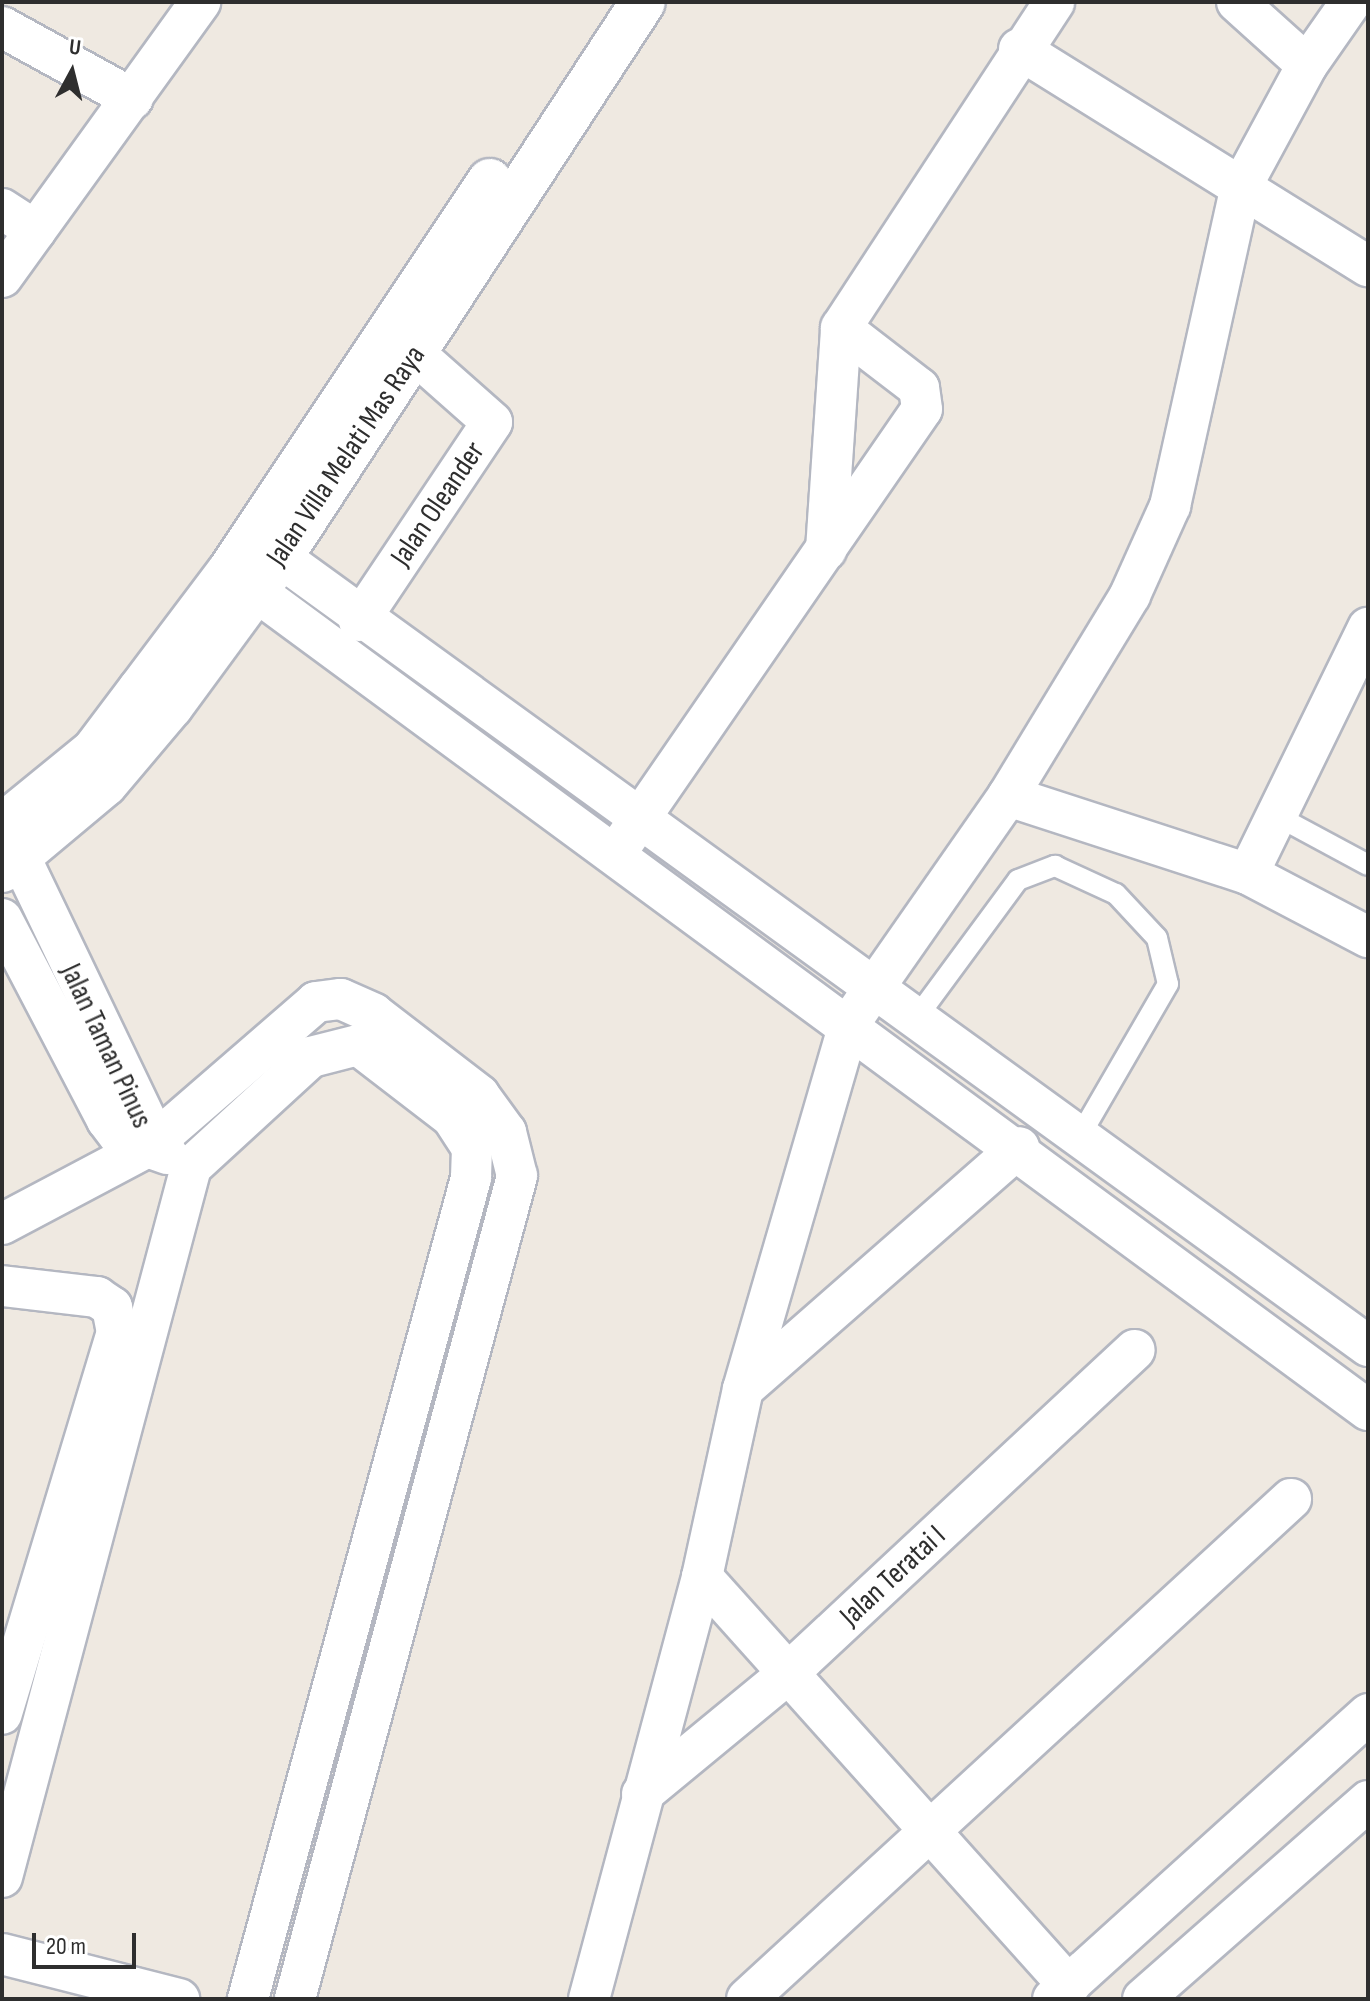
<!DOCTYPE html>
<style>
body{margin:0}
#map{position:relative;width:1370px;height:2001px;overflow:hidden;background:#efe9e1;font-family:"Sofia Sans Condensed",sans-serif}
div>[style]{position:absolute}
.roads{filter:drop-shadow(2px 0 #b4b7c1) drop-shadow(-2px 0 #b4b7c1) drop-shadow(0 2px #b4b7c1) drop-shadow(0 -2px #b4b7c1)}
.service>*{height:20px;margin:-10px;padding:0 10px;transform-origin:10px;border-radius:10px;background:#fff}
.minor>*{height:40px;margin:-20px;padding:0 20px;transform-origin:20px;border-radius:20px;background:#fff}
.tertiary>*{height:44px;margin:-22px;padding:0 22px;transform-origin:22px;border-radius:22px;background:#fff}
span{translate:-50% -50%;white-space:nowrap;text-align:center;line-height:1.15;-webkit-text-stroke:8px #fff;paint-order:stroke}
.street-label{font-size:30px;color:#2e2e2e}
.frame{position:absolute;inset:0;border:4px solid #2e2e2e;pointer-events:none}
.north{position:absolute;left:32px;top:32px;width:80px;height:80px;-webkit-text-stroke:6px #fff;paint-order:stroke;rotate:7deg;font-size:22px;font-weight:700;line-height:32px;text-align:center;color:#2e2e2e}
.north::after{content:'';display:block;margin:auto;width:28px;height:36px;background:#2e2e2e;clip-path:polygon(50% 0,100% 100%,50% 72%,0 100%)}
.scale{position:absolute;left:32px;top:1933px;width:104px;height:36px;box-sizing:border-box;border:4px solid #2e2e2e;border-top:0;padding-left:10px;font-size:24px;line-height:28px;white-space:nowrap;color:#2e2e2e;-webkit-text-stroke:6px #fff;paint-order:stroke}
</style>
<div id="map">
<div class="roads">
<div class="service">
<div style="left:1279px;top:817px;width:101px;rotate:28.3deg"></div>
<div style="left:917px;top:1017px;width:170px;rotate:-53.6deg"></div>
<div style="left:1018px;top:880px;width:40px;rotate:-21deg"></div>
<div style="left:1055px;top:866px;width:67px;rotate:24.7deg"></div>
<div style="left:1116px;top:894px;width:60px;rotate:47deg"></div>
<div style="left:1157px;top:938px;width:47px;rotate:76.6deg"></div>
<div style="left:1168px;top:984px;width:176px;rotate:120.1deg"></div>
</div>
<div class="minor">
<div style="left:1237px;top:2px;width:94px;rotate:42deg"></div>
<div style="left:2px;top:27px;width:149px;rotate:28.8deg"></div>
<div style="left:1019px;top:49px;width:411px;rotate:31.9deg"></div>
<div style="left:2px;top:209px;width:40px;rotate:32.9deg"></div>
<div style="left:2px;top:277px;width:339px;rotate:-54.2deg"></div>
<div style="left:255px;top:539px;width:1375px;rotate:35.94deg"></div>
<div style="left:826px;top:550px;width:223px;rotate:-86.1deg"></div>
<div style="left:841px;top:328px;width:389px;rotate:-56.8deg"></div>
<div style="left:231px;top:573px;width:1412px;rotate:36.36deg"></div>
<div style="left:359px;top:621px;width:239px;rotate:-56.2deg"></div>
<div style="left:492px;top:422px;width:137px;rotate:-138.5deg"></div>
<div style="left:1008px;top:796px;width:252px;rotate:18deg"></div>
<div style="left:1248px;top:874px;width:274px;rotate:-64deg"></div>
<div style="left:7px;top:830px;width:324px;rotate:64.4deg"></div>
<div style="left:147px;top:1122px;width:23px;rotate:80deg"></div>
<div style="left:625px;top:840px;width:523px;rotate:-55.43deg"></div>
<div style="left:922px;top:409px;width:21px;rotate:-98deg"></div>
<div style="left:919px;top:388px;width:98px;rotate:-142.4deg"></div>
<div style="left:1248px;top:874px;width:136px;rotate:27.7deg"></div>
<div style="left:2px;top:919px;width:227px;rotate:62.4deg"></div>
<div style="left:107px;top:1120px;width:21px;rotate:53deg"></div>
<div style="left:120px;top:1137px;width:50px;rotate:19.9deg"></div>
<div style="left:2px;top:1224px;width:169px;rotate:-27.9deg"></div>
<div style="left:151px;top:1145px;width:218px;rotate:-40.9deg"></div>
<div style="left:316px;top:1002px;width:25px;rotate:-7deg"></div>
<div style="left:341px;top:999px;width:36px;rotate:24deg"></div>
<div style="left:374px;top:1014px;width:133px;rotate:37.6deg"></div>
<div style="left:479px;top:1095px;width:46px;rotate:53.9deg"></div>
<div style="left:506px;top:1132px;width:45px;rotate:76deg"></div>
<div style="left:517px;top:1176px;width:852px;rotate:105.1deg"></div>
<div style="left:2px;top:1286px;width:96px;rotate:6.6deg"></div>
<div style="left:97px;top:1297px;width:18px;rotate:34deg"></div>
<div style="left:112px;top:1307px;width:25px;rotate:79deg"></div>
<div style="left:117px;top:1332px;width:399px;rotate:106.8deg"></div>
<div style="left:743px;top:1389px;width:367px;rotate:-41.2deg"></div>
<div style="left:702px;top:1577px;width:550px;rotate:48.1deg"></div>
<div style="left:642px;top:1794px;width:185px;rotate:-39.5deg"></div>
<div style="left:785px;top:1676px;width:478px;rotate:-43deg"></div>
<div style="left:2px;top:1877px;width:735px;rotate:-75.09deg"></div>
<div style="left:191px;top:1167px;width:163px;rotate:-42.5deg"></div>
<div style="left:311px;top:1057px;width:49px;rotate:-14.3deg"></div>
<div style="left:358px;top:1045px;width:118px;rotate:37.5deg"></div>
<div style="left:452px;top:1117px;width:37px;rotate:57deg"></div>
<div style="left:472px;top:1148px;width:30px;rotate:92deg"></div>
<div style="left:471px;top:1178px;width:851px;rotate:105.2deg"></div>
<div style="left:2px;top:1954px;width:183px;rotate:14.3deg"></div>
<div style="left:589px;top:1999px;width:437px;rotate:-75deg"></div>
<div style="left:702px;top:1577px;width:192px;rotate:-77.7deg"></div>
<div style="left:743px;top:1389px;width:380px;rotate:-73.8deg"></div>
<div style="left:849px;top:1024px;width:278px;rotate:-55.1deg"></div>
<div style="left:1008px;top:796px;width:235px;rotate:-58.7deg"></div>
<div style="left:1130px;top:595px;width:98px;rotate:-65.8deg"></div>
<div style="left:1170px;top:506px;width:325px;rotate:-77.5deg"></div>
<div style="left:1240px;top:189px;width:141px;rotate:-61.6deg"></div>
<div style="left:1307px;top:65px;width:77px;rotate:-55.1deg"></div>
<div style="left:747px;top:1999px;width:739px;rotate:-42.59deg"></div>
<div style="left:1053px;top:1999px;width:425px;rotate:-42.1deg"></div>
<div style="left:1143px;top:1999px;width:300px;rotate:-41.3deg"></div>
</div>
<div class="tertiary">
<div style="left:2px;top:826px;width:119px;rotate:-39.2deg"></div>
<div style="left:94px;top:751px;width:76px;rotate:-53deg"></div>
<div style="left:140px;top:690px;width:148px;rotate:-53deg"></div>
<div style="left:229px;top:572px;width:470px;rotate:-56.3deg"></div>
<div style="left:2px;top:870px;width:134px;rotate:-39.9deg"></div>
<div style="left:105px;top:784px;width:102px;rotate:-49.8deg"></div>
<div style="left:171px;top:706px;width:182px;rotate:-53.7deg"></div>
<div style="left:279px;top:559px;width:665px;rotate:-56.84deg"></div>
</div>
</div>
<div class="street-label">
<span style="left:346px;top:456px;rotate:-56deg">Jalan Villa Melati Mas Raya</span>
<span style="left:438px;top:504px;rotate:-56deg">Jalan Oleander</span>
<span style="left:106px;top:1046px;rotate:65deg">Jalan Taman Pinus</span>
<span style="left:893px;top:1576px;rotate:-43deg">Jalan Teratai I</span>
</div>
<div class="frame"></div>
<div class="north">U</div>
<div class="scale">20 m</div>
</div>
